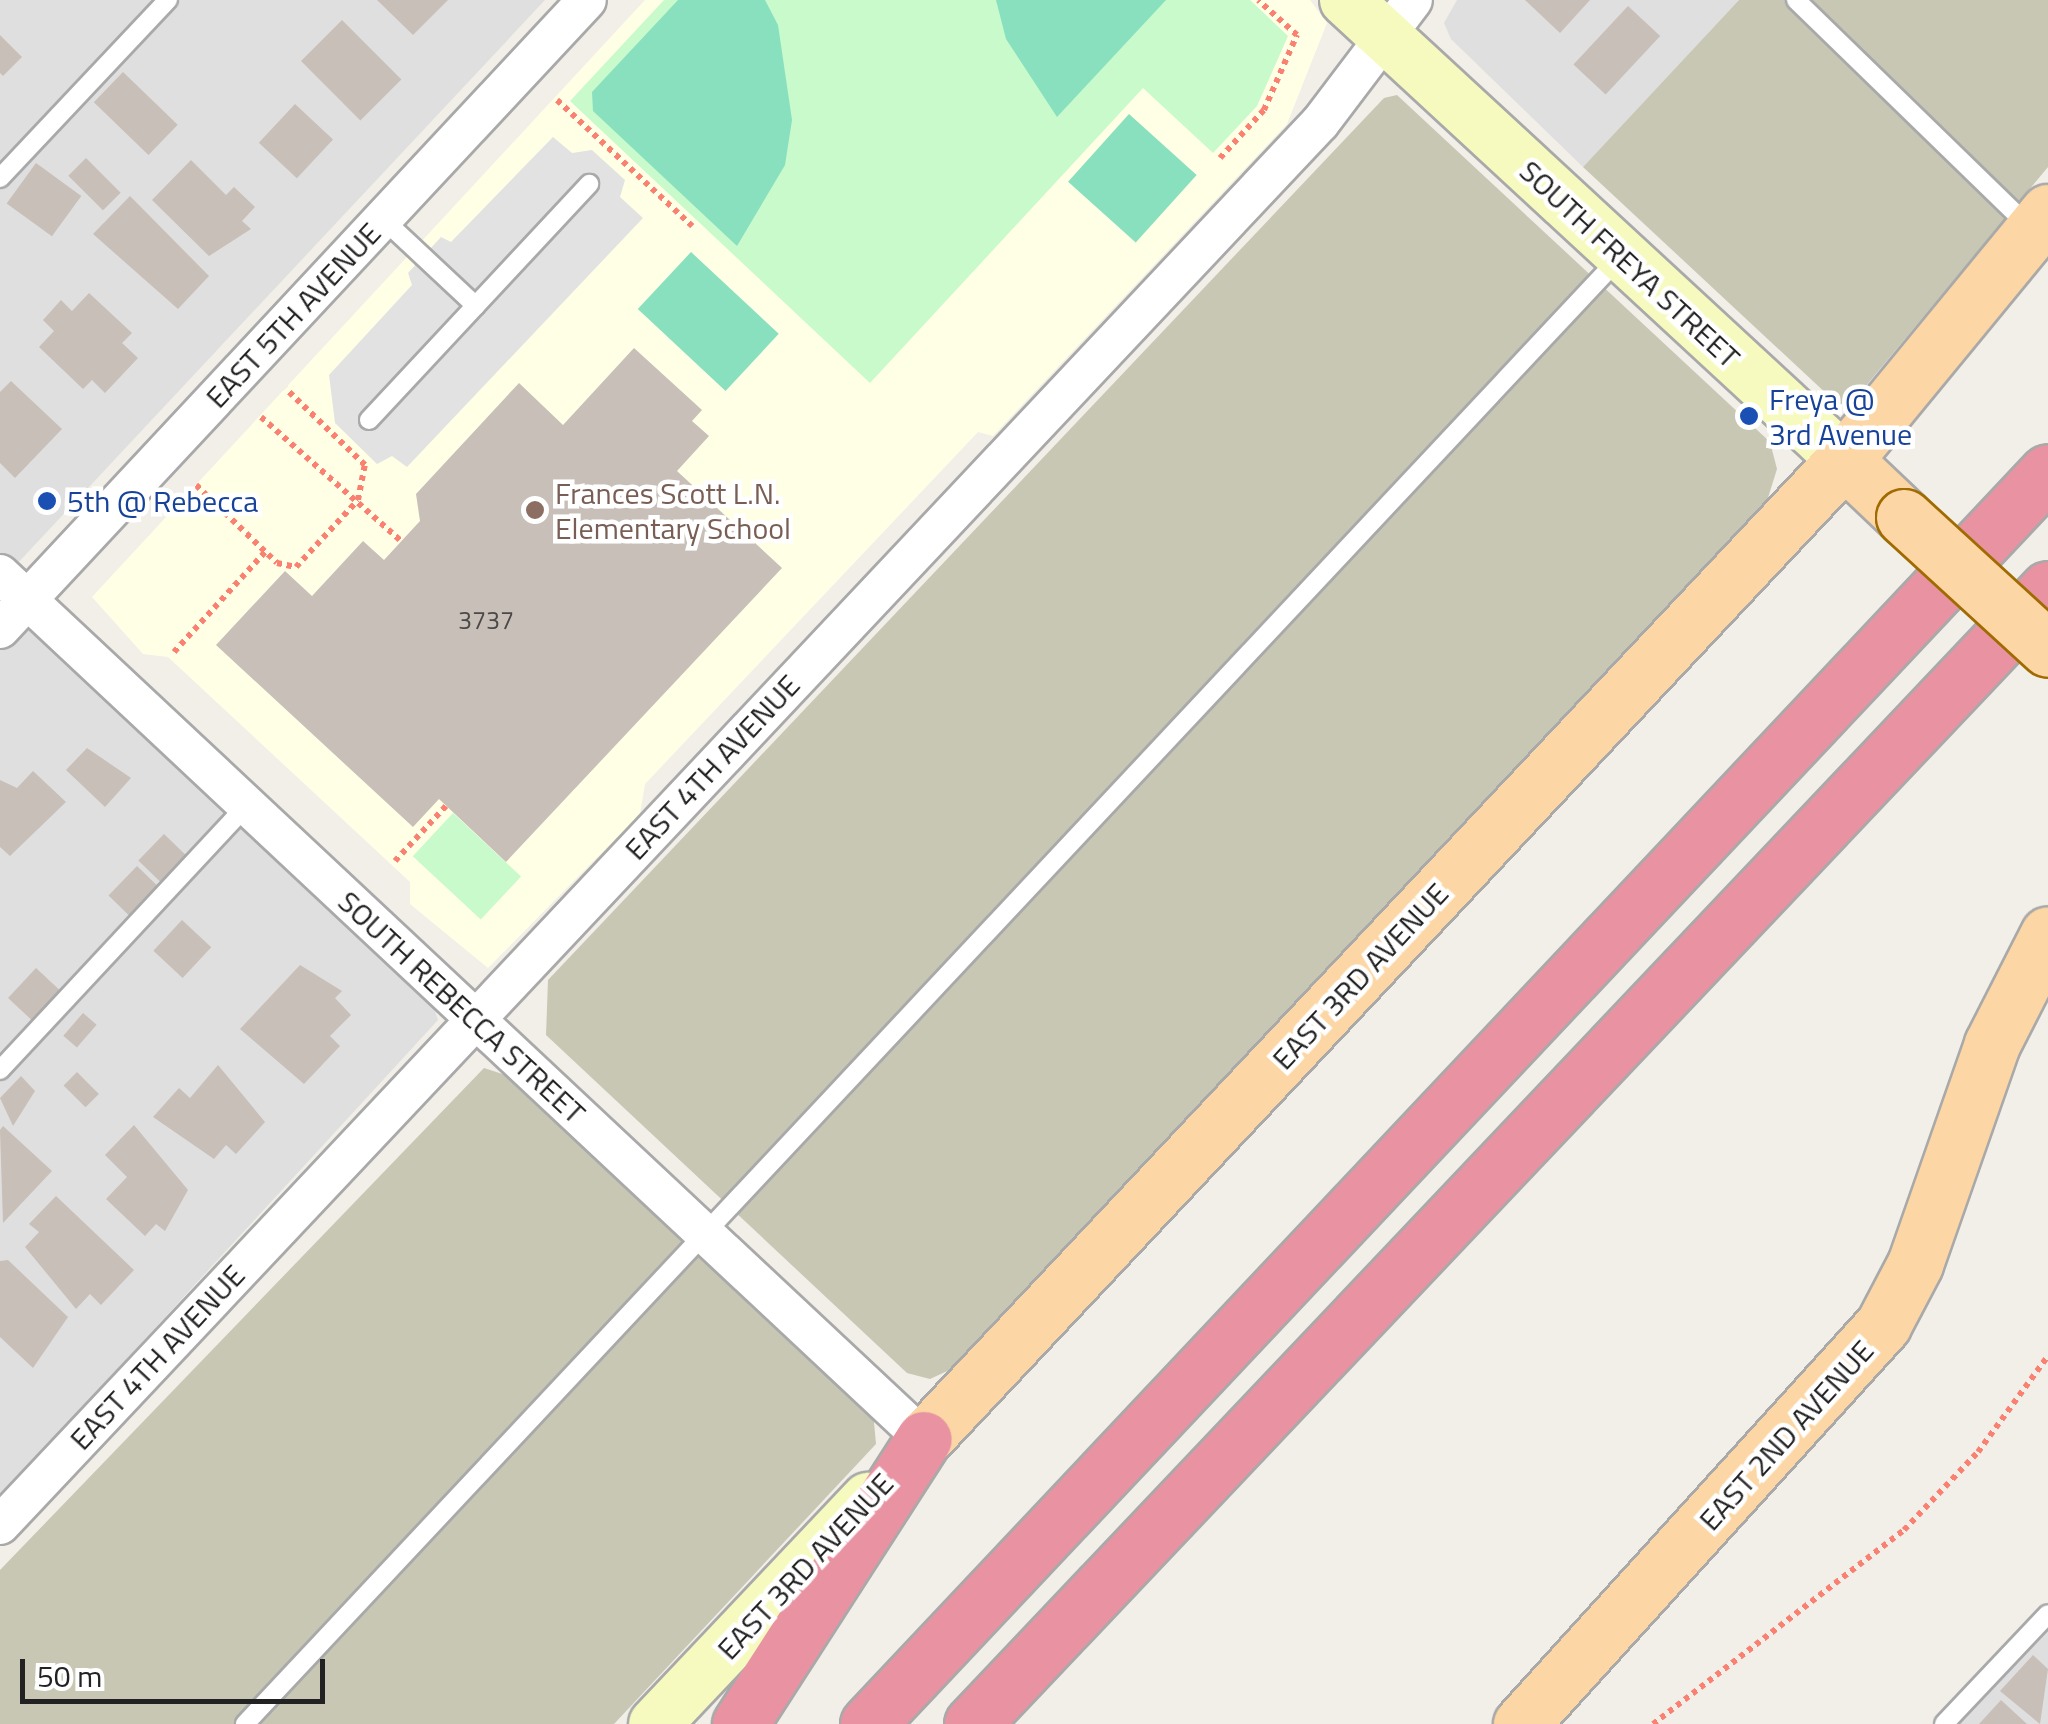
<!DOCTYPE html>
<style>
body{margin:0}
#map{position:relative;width:2048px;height:1724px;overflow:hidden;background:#f2efe9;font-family:"Titillium Web",sans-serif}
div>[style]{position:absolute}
.residential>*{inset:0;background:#e0dfdf}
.education>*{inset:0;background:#ffffe5}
.construction>*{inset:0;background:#c7c7b4}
.park>*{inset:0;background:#c8facc;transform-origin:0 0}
.pitch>*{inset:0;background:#88e0be;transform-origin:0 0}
.parking>*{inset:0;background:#e2e2e2}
.building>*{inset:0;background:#c7bfb8;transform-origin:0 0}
.path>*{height:6px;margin-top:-3px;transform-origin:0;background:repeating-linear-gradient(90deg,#fa8072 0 5px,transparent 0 10px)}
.roads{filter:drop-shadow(2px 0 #a9a9a9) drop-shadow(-2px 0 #a9a9a9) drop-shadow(0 2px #a9a9a9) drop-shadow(0 -2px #a9a9a9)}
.lane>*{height:18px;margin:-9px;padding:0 9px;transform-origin:9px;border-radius:9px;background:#fff}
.street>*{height:38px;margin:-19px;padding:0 19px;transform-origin:19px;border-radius:19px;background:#fff}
.secondary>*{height:52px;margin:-26px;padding:0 26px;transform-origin:26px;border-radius:26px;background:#f7fabf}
.primary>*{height:55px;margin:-27.5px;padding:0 27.5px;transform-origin:27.5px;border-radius:27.5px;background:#fcd6a4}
.highway>*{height:55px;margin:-27.5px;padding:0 27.5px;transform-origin:27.5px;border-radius:27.5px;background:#e892a2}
.bridges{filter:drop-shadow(2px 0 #a06b00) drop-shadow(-2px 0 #a06b00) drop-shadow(0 2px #a06b00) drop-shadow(0 -2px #a06b00)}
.primary-bridge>*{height:55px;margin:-27.5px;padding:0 27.5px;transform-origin:27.5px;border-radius:27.5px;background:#fcd6a4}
.dots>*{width:28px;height:28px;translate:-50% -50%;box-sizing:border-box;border:5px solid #fff;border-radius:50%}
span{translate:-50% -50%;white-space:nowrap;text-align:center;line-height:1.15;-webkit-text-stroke:9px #fff;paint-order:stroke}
.number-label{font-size:25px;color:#4b4948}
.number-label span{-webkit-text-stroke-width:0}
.street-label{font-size:30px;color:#222}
.transit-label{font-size:30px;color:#164399}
.left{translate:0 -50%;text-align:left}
.education-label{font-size:30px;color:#785e54}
.scale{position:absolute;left:20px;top:1659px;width:305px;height:45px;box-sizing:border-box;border:5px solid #222;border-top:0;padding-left:12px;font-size:30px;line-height:35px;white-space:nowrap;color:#222;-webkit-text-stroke:8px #fff;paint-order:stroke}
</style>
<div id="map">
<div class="residential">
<div style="clip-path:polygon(0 0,545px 0,0 582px)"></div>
<div style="clip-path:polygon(1457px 0,1739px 0,1583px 167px,1451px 39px,1444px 23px)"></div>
<div style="clip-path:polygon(0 595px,432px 1003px,438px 1020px,0 1497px)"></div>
<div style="clip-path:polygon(2048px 1621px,2048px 1724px,1952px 1724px)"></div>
</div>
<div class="education">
<div style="clip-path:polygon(645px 0,1310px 0,1327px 23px,1287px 124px,993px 436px,978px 432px,645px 784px,640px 814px,488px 968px,410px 904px,410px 882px,168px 657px,143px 654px,92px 597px)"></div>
</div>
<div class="construction">
<div style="clip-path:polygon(1739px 0,2048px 0,2048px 167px,1845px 411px,1583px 167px)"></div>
<div style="clip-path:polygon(1397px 95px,1770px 442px,1777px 469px,1767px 501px,956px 1367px,930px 1379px,907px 1373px,546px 1035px,548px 980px,1384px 98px)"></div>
<div style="clip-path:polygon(484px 1068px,515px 1078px,873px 1412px,876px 1444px,614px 1724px,0 1724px,0 1570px)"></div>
</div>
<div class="park">
<div style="clip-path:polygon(664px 0,1250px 0,1288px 36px,1257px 106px,1213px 153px,1143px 88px,870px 383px,570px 101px)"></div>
<div style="left:453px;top:813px;width:93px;height:59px;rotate:43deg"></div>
</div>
<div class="pitch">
<div style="clip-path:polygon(678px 0,765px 0,778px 25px,792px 120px,785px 165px,737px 246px,593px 111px,592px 92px)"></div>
<div style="clip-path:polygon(996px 0,1166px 0,1057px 117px,1006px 39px)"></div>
<div style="left:1129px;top:114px;width:91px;height:91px;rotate:42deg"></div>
<div style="left:691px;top:252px;width:120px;height:78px;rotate:43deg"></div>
</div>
<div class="parking">
<div style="clip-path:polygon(553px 137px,572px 153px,592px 150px,625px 180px,620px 197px,643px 218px,407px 467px,392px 456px,377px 464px,335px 423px,329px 375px,412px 285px,408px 273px,441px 237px,451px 242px)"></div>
</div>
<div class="building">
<div style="clip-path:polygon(377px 0,448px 0,413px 35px)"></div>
<div style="clip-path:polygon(1525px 0,1590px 0,1560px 33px)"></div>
<div style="left:1628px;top:6px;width:44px;height:80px;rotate:43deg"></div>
<div style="left:342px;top:20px;width:84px;height:58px;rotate:45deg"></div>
<div style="clip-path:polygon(0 35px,22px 57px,3px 76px,0 73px)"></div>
<div style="left:123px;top:72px;width:76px;height:42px;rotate:44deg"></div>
<div style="left:295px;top:104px;width:52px;height:53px;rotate:43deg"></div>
<div style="left:86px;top:158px;width:49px;height:25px;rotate:45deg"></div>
<div style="clip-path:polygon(191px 160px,226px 195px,234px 187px,255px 207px,242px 221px,251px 229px,209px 256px,152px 200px)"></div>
<div style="left:36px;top:163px;width:56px;height:50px;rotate:36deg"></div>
<div style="clip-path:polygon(130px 196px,209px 276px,178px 309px,93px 234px)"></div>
<div style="clip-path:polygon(89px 293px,132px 333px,122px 343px,138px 358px,105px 393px,92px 380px,83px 389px,39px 347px,54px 331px,43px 320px,61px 300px,72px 311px)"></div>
<div style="clip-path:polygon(634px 348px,702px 410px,692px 421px,709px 436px,677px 471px,782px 568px,506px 862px,439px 799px,413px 827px,216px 645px,285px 571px,312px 596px,363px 541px,384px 560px,420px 521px,416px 494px,519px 383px,563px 425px)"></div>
<div style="clip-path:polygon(11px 381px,62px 429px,15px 478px,0 463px,0 392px)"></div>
<div style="clip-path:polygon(87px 748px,131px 778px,105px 807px,66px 770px)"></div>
<div style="clip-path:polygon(33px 771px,66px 802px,10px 856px,0 847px,0 780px,17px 788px)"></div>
<div style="left:164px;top:834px;width:37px;height:37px;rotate:44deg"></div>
<div style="left:137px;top:866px;width:29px;height:41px;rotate:44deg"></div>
<div style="left:182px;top:920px;width:40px;height:42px;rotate:43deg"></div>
<div style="clip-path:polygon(300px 965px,342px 991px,335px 998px,351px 1015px,330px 1036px,340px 1046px,304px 1084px,240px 1029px)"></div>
<div style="left:36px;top:968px;width:38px;height:41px;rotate:43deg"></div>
<div style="left:83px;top:1013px;width:18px;height:30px;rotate:41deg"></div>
<div style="clip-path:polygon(218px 1065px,265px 1122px,236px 1154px,226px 1145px,214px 1159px,153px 1117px,179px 1088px,190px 1098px)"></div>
<div style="left:77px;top:1072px;width:31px;height:19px;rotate:45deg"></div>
<div style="clip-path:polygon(21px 1076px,35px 1091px,13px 1126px,0 1098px)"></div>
<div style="clip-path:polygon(134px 1125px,188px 1190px,165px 1231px,156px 1224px,145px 1236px,106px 1199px,127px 1177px,105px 1155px)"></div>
<div style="clip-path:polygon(3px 1126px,52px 1171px,3px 1223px,0 1130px)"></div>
<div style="clip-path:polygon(56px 1196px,134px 1270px,101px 1305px,90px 1294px,76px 1309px,25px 1247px,39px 1232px,29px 1224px)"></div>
<div style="clip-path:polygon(8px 1260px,68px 1317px,33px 1368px,0 1337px,0 1261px)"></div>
<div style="clip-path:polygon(2033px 1655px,2048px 1669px,2040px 1724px,2000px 1691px)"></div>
<div style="clip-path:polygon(2001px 1700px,2027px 1724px,1979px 1724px)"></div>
</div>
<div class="path">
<div style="left:557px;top:100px;width:185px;rotate:43deg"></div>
<div style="left:1220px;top:158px;width:65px;rotate:-47.5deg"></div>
<div style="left:1264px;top:110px;width:82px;rotate:-66.3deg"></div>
<div style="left:1297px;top:35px;width:52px;rotate:-138.1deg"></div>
<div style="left:261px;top:417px;width:187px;rotate:41.5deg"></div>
<div style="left:196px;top:485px;width:112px;rotate:43.9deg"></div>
<div style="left:277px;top:563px;width:19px;rotate:12deg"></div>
<div style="left:296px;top:567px;width:91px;rotate:-47.2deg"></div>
<div style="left:358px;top:500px;width:36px;rotate:-79deg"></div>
<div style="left:365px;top:465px;width:110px;rotate:-136.1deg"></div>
<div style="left:174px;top:652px;width:135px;rotate:-47.7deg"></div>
<div style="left:395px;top:861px;width:75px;rotate:-47.2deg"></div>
<div style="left:1653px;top:1724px;width:317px;rotate:-37.7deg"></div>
<div style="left:1904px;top:1530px;width:108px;rotate:-46.5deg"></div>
<div style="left:1978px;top:1452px;width:119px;rotate:-53.9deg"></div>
</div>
<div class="roads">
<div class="lane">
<div style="left:1796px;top:0;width:324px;rotate:44.2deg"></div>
<div style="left:0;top:178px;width:245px;rotate:-46.7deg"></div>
<div style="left:383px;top:219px;width:127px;rotate:43.1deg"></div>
<div style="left:369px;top:420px;width:323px;rotate:-47deg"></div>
<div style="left:0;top:1070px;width:362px;rotate:-47deg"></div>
<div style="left:245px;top:1724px;width:2011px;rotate:-46.85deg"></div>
<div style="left:1944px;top:1724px;width:151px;rotate:-46.6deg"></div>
</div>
<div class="street">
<div style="left:0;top:574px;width:1266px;rotate:43.11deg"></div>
<div style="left:0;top:629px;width:860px;rotate:-46.98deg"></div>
<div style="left:0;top:1525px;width:1926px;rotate:-46.73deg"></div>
<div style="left:1320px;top:123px;width:154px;rotate:-52.9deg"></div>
</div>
<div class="secondary">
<div style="left:1346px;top:0;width:678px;rotate:42.73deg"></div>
<div style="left:655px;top:1724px;width:310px;rotate:-46.6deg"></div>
</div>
<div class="primary">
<div style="left:1844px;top:460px;width:83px;rotate:43.5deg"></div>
<div style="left:924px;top:1439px;width:1343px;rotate:-46.78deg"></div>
<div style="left:1844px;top:460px;width:321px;rotate:-50.6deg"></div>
<div style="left:1521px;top:1724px;width:539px;rotate:-47.78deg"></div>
<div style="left:1883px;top:1325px;width:69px;rotate:-62.3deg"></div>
<div style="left:1915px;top:1264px;width:233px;rotate:-70.7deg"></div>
<div style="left:1992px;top:1044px;width:123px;rotate:-63deg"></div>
</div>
<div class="highway">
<div style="left:740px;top:1724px;width:339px;rotate:-57.2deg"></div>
<div style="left:868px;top:1724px;width:1720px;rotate:-46.7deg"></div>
<div style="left:972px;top:1724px;width:1564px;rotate:-46.53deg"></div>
</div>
</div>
<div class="bridges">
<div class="primary-bridge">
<div style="left:1904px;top:517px;width:195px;rotate:42.5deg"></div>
</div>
</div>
<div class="dots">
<div style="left:1749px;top:416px;background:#1a4fb4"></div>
<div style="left:47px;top:501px;background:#1a4fb4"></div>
<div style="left:535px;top:510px;background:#8d6e63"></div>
</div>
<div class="number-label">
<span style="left:486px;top:620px">3737</span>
</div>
<div class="street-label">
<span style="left:1630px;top:264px;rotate:43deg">SOUTH FREYA STREET</span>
<span style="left:293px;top:315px;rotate:-47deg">EAST 5TH AVENUE</span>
<span style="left:712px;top:767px;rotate:-47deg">EAST 4TH AVENUE</span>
<span style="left:1360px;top:976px;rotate:-47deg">EAST 3RD AVENUE</span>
<span style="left:462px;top:1007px;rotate:43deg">SOUTH REBECCA STREET</span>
<span style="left:157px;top:1357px;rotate:-47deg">EAST 4TH AVENUE</span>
<span style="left:1786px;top:1435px;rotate:-48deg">EAST 2ND AVENUE</span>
<span style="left:805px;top:1566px;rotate:-47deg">EAST 3RD AVENUE</span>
</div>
<div class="transit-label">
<span class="left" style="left:1769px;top:416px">Freya @<br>3rd Avenue</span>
<span class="left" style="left:67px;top:501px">5th @ Rebecca</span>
</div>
<div class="education-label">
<span class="left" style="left:555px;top:510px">Frances Scott L.N.<br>Elementary School</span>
</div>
<div class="scale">50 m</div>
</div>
